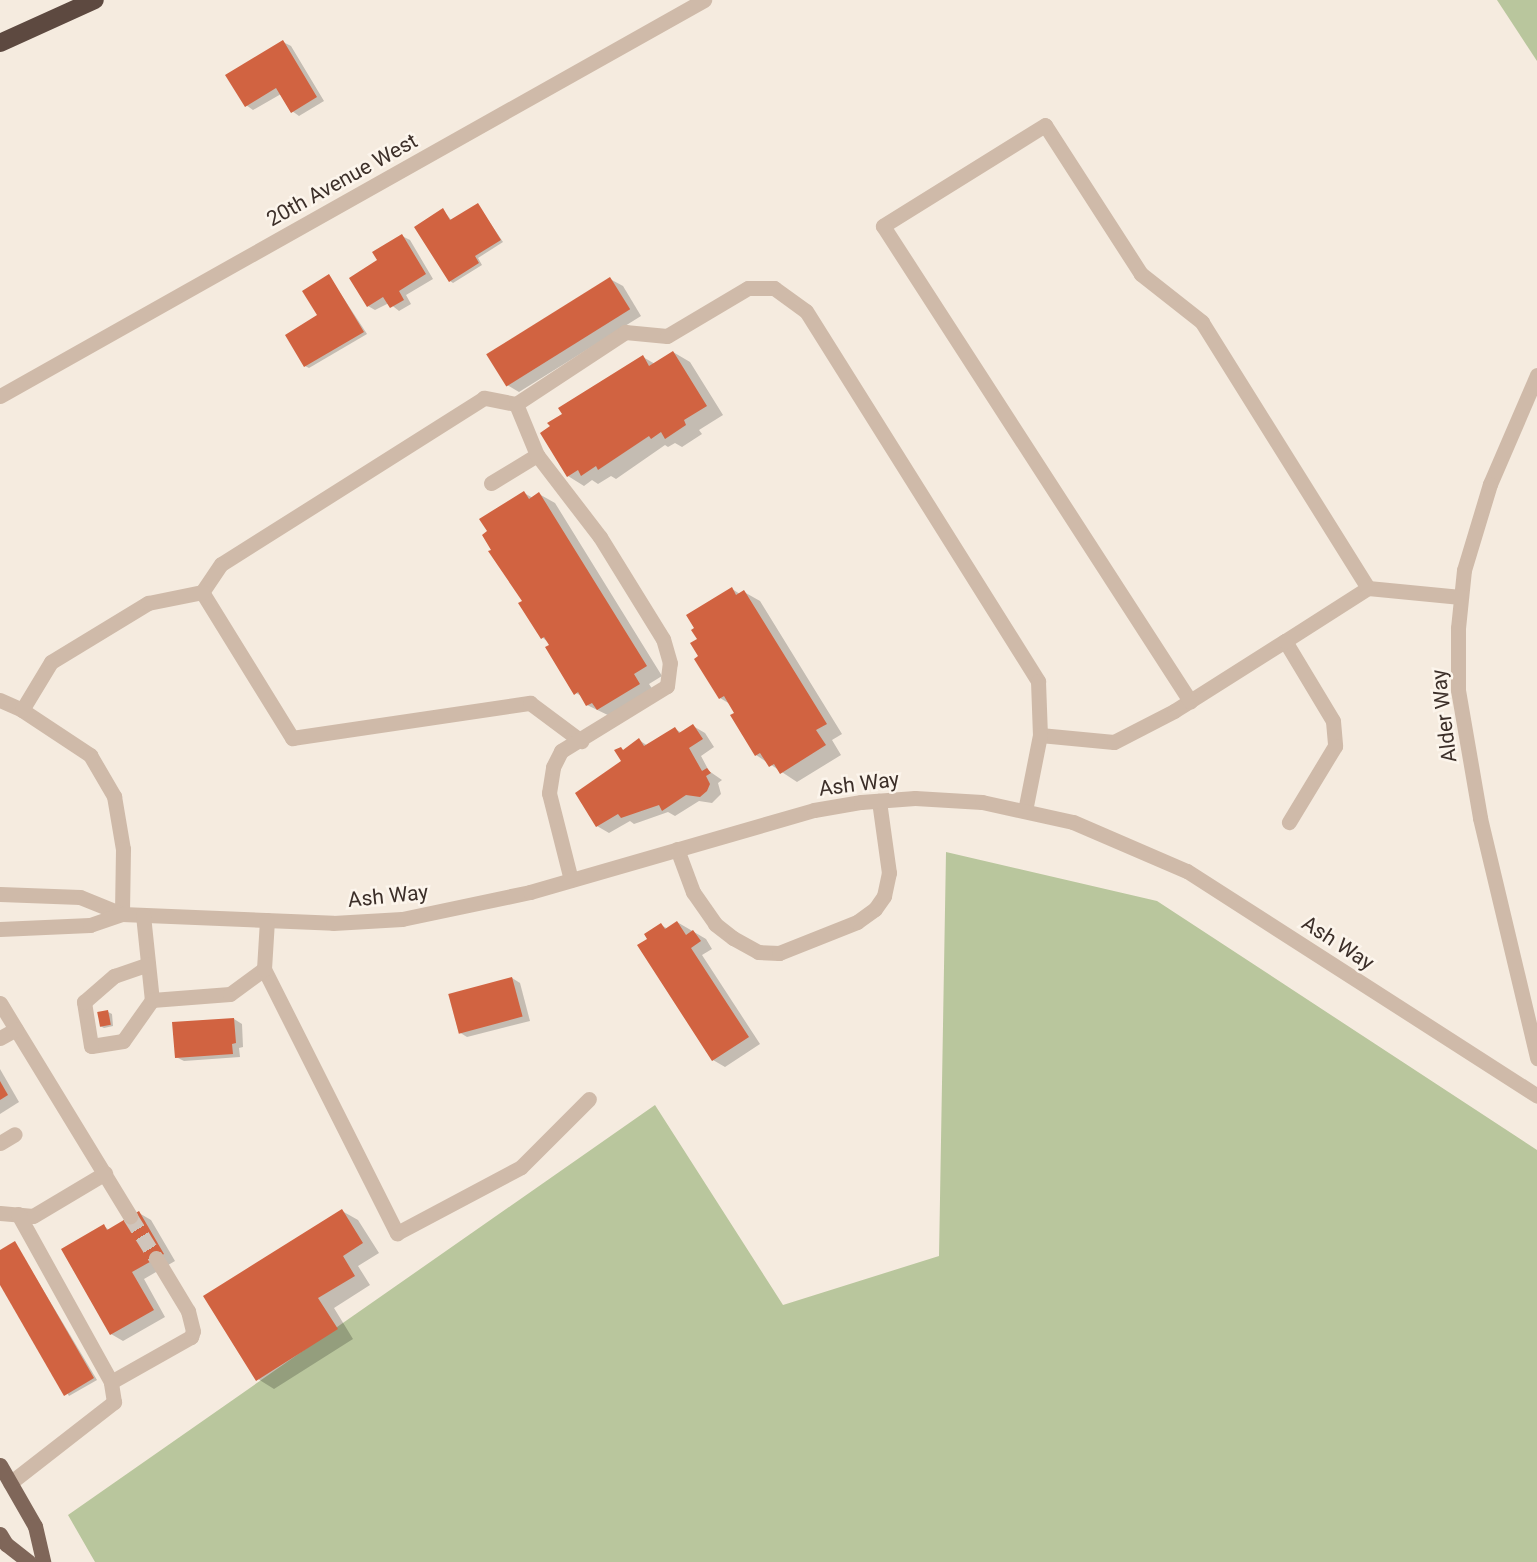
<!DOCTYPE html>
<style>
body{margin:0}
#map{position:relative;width:1537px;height:1562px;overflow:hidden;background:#f5ebdf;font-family:Roboto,sans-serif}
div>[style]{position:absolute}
.green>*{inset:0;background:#b9c69d}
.shadow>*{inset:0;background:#0003}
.building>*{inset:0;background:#d16341;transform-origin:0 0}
.minor-tunnel>*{height:15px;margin-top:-7.5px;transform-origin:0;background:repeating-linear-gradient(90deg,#d0c5bb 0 15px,transparent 0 23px)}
.minor>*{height:15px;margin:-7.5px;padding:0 7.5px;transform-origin:7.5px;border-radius:7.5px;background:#cfbaa9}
.major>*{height:15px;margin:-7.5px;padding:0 7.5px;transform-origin:7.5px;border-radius:7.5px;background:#7f6659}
.highway>*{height:18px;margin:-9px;padding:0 9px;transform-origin:9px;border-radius:9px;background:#5d4940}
span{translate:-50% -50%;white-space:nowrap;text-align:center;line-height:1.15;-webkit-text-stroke:5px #fcf5ec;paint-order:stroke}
.street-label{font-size:21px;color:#3c2f29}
</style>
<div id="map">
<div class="green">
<div style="clip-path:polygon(1497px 0,1537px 0,1537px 61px)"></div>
<div style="clip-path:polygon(946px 852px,1157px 901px,1537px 1150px,1537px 1562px,95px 1562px,68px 1515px,655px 1105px,783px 1305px,939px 1256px)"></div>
</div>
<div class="shadow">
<div style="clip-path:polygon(283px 42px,291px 46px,324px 101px,299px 116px,292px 111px,281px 94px,253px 110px,246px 105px)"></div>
<div style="clip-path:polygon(478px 205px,503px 242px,478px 258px,482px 265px,453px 283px,450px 281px,443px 210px,452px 221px)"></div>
<div style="clip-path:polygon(402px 236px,410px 240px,433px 279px,406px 295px,411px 304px,399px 311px,389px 303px,375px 310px,368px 306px,379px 261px)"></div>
<div style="clip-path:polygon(329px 276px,367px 334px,309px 368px,305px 366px)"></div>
<div style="clip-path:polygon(610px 279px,623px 286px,641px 316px,519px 392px,507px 385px)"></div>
<div style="clip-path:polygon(673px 352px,690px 362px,723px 415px,699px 430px,702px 434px,682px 447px,675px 443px,668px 447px,665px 445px,616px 479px,611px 476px,598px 484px,592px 480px,584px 486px,568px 476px,643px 357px,655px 364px)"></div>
<div style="clip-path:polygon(524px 493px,533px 498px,539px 494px,555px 503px,662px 676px,649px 684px,655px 693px,614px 718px,587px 705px,583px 697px,576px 693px,551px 645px,542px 637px,522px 598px,490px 552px)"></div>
<div style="clip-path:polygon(732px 589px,740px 594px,744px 592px,760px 601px,842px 734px,832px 740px,841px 755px,797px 782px,756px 755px,730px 704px,720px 698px,701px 657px,699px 640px)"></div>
<div style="clip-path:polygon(693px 726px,705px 733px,714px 747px,701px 756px,709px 771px,722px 780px,718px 783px,721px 794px,712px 803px,699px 801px,675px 816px,668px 812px,634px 824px,630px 821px,609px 833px,597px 826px,623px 761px,621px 749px,625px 751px,639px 740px,648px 746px,675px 729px,682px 733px)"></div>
<div style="clip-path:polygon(677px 922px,706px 939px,712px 949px,702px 955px,760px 1044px,725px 1067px,713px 1060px,649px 939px,661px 925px,668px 929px)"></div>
<div style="clip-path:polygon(512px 978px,520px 983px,530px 1021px,467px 1037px,459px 1032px)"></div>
<div style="clip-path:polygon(108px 1012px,112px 1014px,113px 1026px,104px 1028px,100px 1026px)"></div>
<div style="clip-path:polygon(234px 1019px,242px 1024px,243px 1047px,239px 1048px,240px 1057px,184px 1061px,176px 1057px)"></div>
<div style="clip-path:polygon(0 1069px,19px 1102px,0 1114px)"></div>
<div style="clip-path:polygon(342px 1211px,358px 1220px,379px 1253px,358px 1266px,370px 1285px,334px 1308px,353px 1339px,274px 1389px,258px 1379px)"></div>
<div style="clip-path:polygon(139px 1213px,151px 1220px,175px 1261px,144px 1279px,165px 1317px,123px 1341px,111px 1334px,104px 1226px,109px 1230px)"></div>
<div style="clip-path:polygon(15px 1243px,97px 1380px,69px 1396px,0 1282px,0 1252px)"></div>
</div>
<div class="building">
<div style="clip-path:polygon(283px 40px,317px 97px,291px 113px,276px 88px,245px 107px,225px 75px)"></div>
<div style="clip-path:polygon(478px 203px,501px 240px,475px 256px,479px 263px,449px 282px,414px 227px,443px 208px,450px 220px)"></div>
<div style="clip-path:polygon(402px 234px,426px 274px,399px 291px,404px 300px,390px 308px,383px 297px,367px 307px,349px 278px,377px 260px,372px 252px)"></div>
<div style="clip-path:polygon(329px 274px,364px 332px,304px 367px,285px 335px,317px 315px,302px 291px)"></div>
<div style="left:610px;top:277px;width:38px;height:146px;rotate:58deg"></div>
<div style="clip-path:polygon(673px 351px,707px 406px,684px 420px,686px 425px,665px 439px,661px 432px,651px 439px,649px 436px,598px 470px,596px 466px,581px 476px,578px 470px,567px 477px,540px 433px,550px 426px,547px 423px,562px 414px,558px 408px,643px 355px,649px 366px)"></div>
<div style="clip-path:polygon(524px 491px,529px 499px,539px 492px,647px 666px,634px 674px,640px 684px,597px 710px,592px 703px,586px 706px,578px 692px,574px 695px,545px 647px,549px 645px,544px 637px,541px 639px,518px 603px,522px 601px,488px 551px,491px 550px,482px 535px,487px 531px,479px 519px)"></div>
<div style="clip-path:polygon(732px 587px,736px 595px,744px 590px,827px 724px,816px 730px,826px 745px,780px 774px,774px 764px,769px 767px,760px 753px,755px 756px,730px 715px,734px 713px,724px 696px,719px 699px,694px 659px,698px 656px,690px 643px,697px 639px,691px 630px,694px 628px,686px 615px)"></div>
<div style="clip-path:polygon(693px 724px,703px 739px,689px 748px,702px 771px,707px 768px,711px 773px,706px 776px,710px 784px,707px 791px,700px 797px,686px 795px,662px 811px,659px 805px,621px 818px,618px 814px,596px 827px,575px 793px,621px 761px,614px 750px,621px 747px,623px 750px,639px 738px,644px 746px,675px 727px,679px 733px)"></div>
<div style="clip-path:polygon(677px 921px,686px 935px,693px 930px,701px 941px,691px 948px,749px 1037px,712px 1061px,637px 945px,647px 939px,644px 934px,661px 923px,665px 929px)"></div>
<div style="left:512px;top:977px;width:41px;height:66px;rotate:75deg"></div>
<div style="left:108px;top:1010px;width:15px;height:11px;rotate:79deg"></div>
<div style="clip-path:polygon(234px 1018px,236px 1043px,232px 1044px,233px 1054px,175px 1058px,172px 1022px)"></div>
<div style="clip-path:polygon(0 1081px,8px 1095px,0 1100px)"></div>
<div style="clip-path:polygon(342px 1209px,363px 1243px,343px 1256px,355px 1276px,318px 1298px,338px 1329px,256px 1381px,203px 1296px)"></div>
<div style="clip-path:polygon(139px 1211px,164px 1254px,132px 1272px,154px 1310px,110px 1335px,61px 1249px,104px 1224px,107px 1230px)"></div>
<div style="clip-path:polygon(15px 1241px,94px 1378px,64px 1396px,0 1285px,0 1250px)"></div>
</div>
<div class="minor-tunnel">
<div style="left:130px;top:1216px;width:49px;rotate:58.2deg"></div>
</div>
<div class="minor">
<div style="left:1537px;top:375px;width:119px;rotate:113.3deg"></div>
<div style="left:1490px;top:484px;width:90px;rotate:106.8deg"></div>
<div style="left:1464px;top:570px;width:58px;rotate:95.9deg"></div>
<div style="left:1458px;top:628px;width:62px;rotate:90deg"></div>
<div style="left:1458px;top:690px;width:130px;rotate:80.2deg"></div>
<div style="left:1480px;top:818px;width:247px;rotate:76.6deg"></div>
<div style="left:0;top:396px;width:808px;rotate:-29.36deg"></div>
<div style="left:516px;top:404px;width:33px;rotate:-169deg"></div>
<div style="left:484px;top:398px;width:311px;rotate:147.7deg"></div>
<div style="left:221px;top:564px;width:34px;rotate:124deg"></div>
<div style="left:202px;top:592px;width:172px;rotate:58.3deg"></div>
<div style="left:292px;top:738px;width:241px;rotate:-8.4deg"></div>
<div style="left:530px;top:703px;width:64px;rotate:36.7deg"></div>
<div style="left:491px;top:483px;width:54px;rotate:-31.3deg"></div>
<div style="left:1368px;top:588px;width:93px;rotate:5.5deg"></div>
<div style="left:1285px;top:641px;width:93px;rotate:59deg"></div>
<div style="left:1333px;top:721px;width:25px;rotate:85deg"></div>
<div style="left:1335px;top:746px;width:89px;rotate:121.2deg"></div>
<div style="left:0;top:700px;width:24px;rotate:24deg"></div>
<div style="left:22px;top:710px;width:82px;rotate:33.5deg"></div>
<div style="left:90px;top:755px;width:48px;rotate:59.7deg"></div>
<div style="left:114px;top:796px;width:54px;rotate:80.4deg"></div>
<div style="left:123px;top:849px;width:65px;rotate:90.9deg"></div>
<div style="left:22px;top:710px;width:56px;rotate:-58.9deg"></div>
<div style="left:51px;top:662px;width:114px;rotate:-31.3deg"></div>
<div style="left:148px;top:603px;width:55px;rotate:-11.5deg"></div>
<div style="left:1040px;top:735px;width:74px;rotate:5.4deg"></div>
<div style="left:1114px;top:742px;width:68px;rotate:-27.3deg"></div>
<div style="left:1174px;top:711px;width:19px;rotate:-32deg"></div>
<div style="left:1190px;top:701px;width:112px;rotate:-32.3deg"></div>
<div style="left:1285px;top:641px;width:98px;rotate:-32.6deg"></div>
<div style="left:1368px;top:588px;width:314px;rotate:-122deg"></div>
<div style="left:1202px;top:322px;width:78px;rotate:-141.8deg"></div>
<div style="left:1141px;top:274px;width:177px;rotate:-122.8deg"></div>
<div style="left:1045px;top:125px;width:191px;rotate:148.1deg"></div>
<div style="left:883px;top:226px;width:566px;rotate:57.12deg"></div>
<div style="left:677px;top:849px;width:46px;rotate:69.6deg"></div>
<div style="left:693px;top:892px;width:39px;rotate:55deg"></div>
<div style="left:715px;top:924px;width:23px;rotate:38deg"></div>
<div style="left:733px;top:938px;width:29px;rotate:29deg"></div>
<div style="left:758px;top:952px;width:21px;rotate:3deg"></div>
<div style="left:779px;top:953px;width:84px;rotate:-21.7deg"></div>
<div style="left:857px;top:922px;width:22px;rotate:-36deg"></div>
<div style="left:875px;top:909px;width:16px;rotate:-55deg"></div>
<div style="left:884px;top:896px;width:24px;rotate:-78deg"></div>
<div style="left:889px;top:873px;width:73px;rotate:-97.9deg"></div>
<div style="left:571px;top:880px;width:90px;rotate:-104.2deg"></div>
<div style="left:549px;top:793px;width:26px;rotate:-81deg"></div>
<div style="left:553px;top:767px;width:18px;rotate:-63deg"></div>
<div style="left:561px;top:751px;width:124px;rotate:-31.5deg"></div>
<div style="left:667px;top:686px;width:23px;rotate:-83deg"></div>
<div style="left:670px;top:663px;width:25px;rotate:-106deg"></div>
<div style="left:663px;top:639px;width:120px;rotate:-121.7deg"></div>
<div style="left:600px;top:537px;width:103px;rotate:-127.5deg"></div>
<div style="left:537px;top:455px;width:55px;rotate:-112.4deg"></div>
<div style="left:516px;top:404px;width:131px;rotate:-33.4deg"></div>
<div style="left:625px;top:332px;width:42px;rotate:5.4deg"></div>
<div style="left:667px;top:336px;width:94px;rotate:-30.7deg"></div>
<div style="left:748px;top:288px;width:26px"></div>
<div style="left:774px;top:288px;width:39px;rotate:36deg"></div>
<div style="left:806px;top:311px;width:437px;rotate:57.9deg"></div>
<div style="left:1038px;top:681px;width:54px;rotate:87.9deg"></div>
<div style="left:1040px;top:735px;width:77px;rotate:101.2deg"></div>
<div style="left:0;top:894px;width:80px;rotate:2.1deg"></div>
<div style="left:80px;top:897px;width:45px;rotate:22deg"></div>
<div style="left:122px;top:914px;width:211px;rotate:2.4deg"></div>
<div style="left:333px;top:923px;width:69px;rotate:-3.3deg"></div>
<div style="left:402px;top:919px;width:131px;rotate:-11.9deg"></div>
<div style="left:530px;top:892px;width:296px;rotate:-16.1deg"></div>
<div style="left:814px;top:810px;width:48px;rotate:-9.7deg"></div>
<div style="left:861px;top:802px;width:54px;rotate:-4.2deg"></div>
<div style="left:915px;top:798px;width:67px;rotate:3.4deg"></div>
<div style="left:982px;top:802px;width:93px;rotate:12.4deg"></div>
<div style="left:1073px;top:822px;width:124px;rotate:23.3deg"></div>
<div style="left:1187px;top:871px;width:416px;rotate:32.7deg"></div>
<div style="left:143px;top:915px;width:85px;rotate:84deg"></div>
<div style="left:152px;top:1000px;width:50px;rotate:125.3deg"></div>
<div style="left:123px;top:1041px;width:32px;rotate:171deg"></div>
<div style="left:91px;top:1046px;width:45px;rotate:-99deg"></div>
<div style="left:84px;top:1002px;width:40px;rotate:-41deg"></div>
<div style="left:114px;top:976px;width:36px;rotate:-19deg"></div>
<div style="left:0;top:929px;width:90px;rotate:-2.5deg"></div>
<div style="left:90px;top:925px;width:34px;rotate:-19deg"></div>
<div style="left:264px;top:969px;width:296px;rotate:63.3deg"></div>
<div style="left:397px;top:1233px;width:140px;rotate:-28deg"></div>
<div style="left:521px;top:1167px;width:96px;rotate:-45deg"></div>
<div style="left:152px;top:1000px;width:78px;rotate:-4.4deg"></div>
<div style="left:230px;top:994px;width:42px;rotate:-36.3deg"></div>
<div style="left:264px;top:969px;width:49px;rotate:-86.5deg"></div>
<div style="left:0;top:1003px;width:250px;rotate:58.6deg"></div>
<div style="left:0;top:1038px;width:18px;rotate:-29deg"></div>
<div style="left:0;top:1143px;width:17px;rotate:-31deg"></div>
<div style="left:0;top:1213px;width:33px;rotate:5deg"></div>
<div style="left:33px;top:1216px;width:84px;rotate:-30.8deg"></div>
<div style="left:18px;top:1214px;width:192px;rotate:61deg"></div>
<div style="left:10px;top:1483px;width:132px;rotate:-37.9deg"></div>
<div style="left:114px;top:1402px;width:20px;rotate:-99deg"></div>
<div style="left:111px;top:1382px;width:92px;rotate:-29.4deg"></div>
<div style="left:191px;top:1337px;width:6px;rotate:-72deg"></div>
<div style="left:193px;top:1331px;width:21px;rotate:-104deg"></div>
<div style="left:188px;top:1311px;width:62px;rotate:-121.1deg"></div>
</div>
<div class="major">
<div style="left:0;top:1465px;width:70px;rotate:60.2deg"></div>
<div style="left:35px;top:1526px;width:37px;rotate:77deg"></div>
<div style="left:0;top:1534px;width:12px;rotate:59deg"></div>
<div style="left:6px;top:1544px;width:29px;rotate:38deg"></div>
</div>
<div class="highway">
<div style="left:0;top:43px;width:104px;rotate:-24.4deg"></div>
</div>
<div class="street-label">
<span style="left:342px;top:180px;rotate:-29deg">20th Avenue West</span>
<span style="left:1444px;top:716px;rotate:-97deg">Alder Way</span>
<span style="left:859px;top:784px;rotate:-7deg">Ash Way</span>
<span style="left:388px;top:896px;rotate:-6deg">Ash Way</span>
<span style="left:1338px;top:943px;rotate:33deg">Ash Way</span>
</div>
</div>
